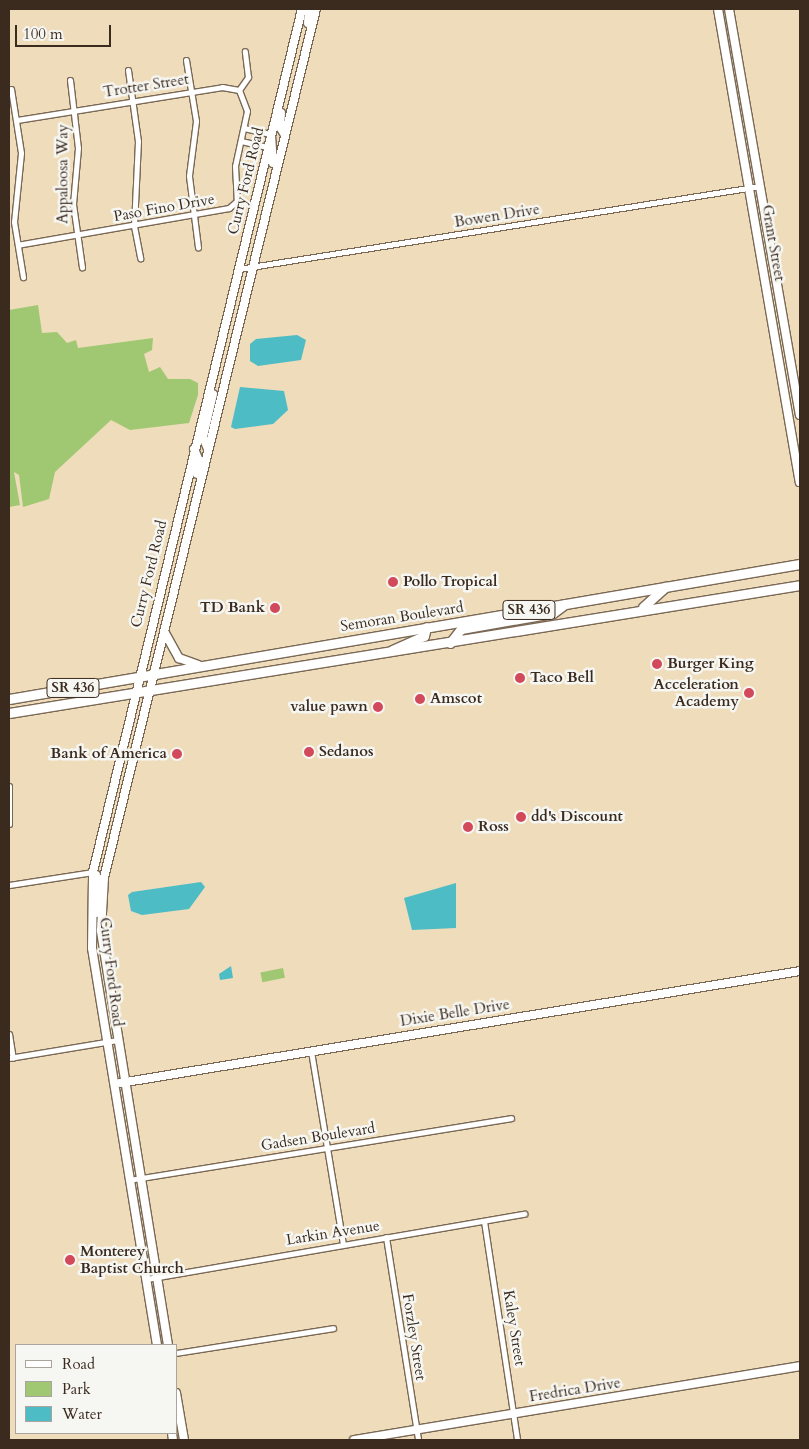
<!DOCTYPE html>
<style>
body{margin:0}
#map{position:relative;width:809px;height:1449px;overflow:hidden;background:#eedcba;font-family:Cardo,serif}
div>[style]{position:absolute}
.green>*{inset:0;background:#a0c873;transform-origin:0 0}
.water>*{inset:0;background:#4ebcc4}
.roads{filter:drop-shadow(1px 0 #7a6855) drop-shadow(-1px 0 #7a6855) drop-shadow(0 1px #7a6855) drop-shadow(0 -1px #7a6855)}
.street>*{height:5px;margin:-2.5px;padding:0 2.5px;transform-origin:2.5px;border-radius:2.5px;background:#fff}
.secondary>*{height:8px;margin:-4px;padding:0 4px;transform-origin:4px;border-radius:4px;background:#fff}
.primary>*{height:9px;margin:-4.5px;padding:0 4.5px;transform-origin:4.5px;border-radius:4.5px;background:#fff}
.dots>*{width:14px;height:14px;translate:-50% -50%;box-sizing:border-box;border:2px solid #f6f6f2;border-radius:50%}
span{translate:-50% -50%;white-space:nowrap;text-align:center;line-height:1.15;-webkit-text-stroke:5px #f6f6f2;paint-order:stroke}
.shield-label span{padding:1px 4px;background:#f6f6f2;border:1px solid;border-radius:4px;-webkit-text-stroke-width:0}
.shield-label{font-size:14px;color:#3b2a1e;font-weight:700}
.street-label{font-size:15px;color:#3b2a1e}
.poi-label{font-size:15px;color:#3b2a1e;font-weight:700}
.left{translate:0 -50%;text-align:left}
.right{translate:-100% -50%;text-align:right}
.frame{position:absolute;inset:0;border:10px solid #3b2a1e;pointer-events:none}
.legend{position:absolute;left:15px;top:1344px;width:162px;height:90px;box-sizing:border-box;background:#f6f6f2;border:1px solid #aba49d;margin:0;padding:6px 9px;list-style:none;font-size:15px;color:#3b2a1e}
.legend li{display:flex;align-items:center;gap:10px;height:25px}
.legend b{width:25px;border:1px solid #aba49d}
.scale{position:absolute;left:15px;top:25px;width:96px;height:22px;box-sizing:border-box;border:2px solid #3b2a1e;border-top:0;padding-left:6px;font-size:15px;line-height:18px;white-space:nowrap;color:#3b2a1e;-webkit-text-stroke:4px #f6f6f2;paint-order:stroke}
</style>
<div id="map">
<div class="green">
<div style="clip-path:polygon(38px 305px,42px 333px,57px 332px,67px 343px,76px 340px,78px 348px,153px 338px,152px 350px,144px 354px,149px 372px,160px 367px,168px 379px,190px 379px,198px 383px,198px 395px,189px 423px,130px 430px,111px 420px,55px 472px,49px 499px,23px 507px,19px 475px,14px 472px,20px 505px,9px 507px,9px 310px)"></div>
<div style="left:283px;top:968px;width:10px;height:23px;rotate:79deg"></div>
</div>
<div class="water">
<div style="clip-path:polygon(297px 335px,306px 340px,301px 360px,258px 366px,250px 361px,250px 344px,256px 339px)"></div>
<div style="clip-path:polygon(240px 387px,284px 391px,288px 410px,273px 424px,235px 429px,231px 427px)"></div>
<div style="clip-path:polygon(201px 882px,205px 887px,189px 909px,142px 915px,131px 911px,128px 895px,132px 892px)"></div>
<div style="clip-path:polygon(456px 883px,456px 928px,412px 930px,404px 898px)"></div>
<div style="clip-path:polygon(231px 966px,233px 978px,220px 980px,219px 974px)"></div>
</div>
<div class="roads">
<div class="street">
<div style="left:186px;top:60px;width:62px;rotate:80.7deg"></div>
<div style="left:196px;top:121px;width:55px;rotate:97.3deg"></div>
<div style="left:189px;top:176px;width:72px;rotate:82.8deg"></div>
<div style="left:128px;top:70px;width:72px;rotate:82deg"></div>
<div style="left:138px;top:141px;width:85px;rotate:92.7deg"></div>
<div style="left:134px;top:226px;width:33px;rotate:79deg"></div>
<div style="left:70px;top:80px;width:68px;rotate:83.3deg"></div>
<div style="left:78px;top:148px;width:56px;rotate:95.1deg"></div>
<div style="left:73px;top:204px;width:64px;rotate:81.9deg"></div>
<div style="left:11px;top:89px;width:65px;rotate:81.1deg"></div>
<div style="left:21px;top:153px;width:69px;rotate:95.8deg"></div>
<div style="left:14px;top:222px;width:56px;rotate:80.7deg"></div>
<div style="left:239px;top:90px;width:16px;rotate:-55deg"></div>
<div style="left:248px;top:77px;width:26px;rotate:-97deg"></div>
<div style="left:17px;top:120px;width:208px;rotate:-9.1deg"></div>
<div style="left:222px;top:87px;width:17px;rotate:10deg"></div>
<div style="left:239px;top:90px;width:22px;rotate:69deg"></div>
<div style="left:247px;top:111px;width:56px;rotate:102.3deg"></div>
<div style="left:235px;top:166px;width:35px;rotate:87deg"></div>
<div style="left:237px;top:201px;width:11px;rotate:139deg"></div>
<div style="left:229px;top:208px;width:214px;rotate:170.1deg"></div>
<div style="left:244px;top:128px;width:28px;rotate:13deg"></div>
<div style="left:241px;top:141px;width:28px;rotate:13deg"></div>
<div style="left:238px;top:269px;width:529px;rotate:-9.03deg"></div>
<div style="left:9px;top:786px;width:38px;rotate:90deg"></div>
<div style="left:9px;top:885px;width:85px;rotate:-8.8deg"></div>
<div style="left:9px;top:1034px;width:24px;rotate:81deg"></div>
<div style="left:311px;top:1051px;width:196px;rotate:80.6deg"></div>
<div style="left:9px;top:1058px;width:110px;rotate:-9.4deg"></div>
<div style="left:129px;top:1180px;width:387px;rotate:-9.2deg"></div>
<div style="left:484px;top:1221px;width:221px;rotate:81.4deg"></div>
<div style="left:386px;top:1237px;width:206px;rotate:81deg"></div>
<div style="left:146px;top:1279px;width:384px;rotate:-9.8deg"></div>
<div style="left:176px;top:1353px;width:159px;rotate:-9deg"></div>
</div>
<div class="secondary">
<div style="left:718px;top:9px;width:480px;rotate:80.2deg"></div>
<div style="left:729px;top:9px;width:412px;rotate:80.1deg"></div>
<div style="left:308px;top:23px;width:14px;rotate:-86deg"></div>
<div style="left:281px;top:113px;width:14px;rotate:94deg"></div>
<div style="left:280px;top:127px;width:9px;rotate:58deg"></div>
<div style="left:271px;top:135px;width:28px;rotate:86deg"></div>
<div style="left:194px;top:449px;width:13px;rotate:67deg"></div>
<div style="left:199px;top:461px;width:13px;rotate:99deg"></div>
<div style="left:208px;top:449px;width:13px;rotate:-113deg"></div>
<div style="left:203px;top:437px;width:44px;rotate:-76.9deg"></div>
<div style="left:165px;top:633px;width:29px;rotate:61deg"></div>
<div style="left:179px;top:658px;width:20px;rotate:20deg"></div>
<div style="left:96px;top:875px;width:38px;rotate:90deg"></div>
<div style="left:120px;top:1083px;width:689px;rotate:-9.35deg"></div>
<div style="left:157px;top:1345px;width:402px;rotate:-99.3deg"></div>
<div style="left:92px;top:948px;width:76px;rotate:-89.2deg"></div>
<div style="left:93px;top:872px;width:888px;rotate:-76.39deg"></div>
<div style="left:168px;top:1345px;width:420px;rotate:-99.2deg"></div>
<div style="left:101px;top:930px;width:52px;rotate:-86.7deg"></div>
<div style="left:104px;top:878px;width:894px;rotate:-76.29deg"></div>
<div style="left:176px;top:1393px;width:48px;rotate:80.3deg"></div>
<div style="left:172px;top:1433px;width:7px;rotate:82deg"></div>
<div style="left:354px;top:1440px;width:452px;rotate:-9.4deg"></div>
</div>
<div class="primary">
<div style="left:643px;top:607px;width:30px;rotate:-42deg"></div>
<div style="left:450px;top:643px;width:18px;rotate:-52deg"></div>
<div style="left:461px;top:629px;width:93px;rotate:-9.9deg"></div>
<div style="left:553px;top:613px;width:15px;rotate:-37deg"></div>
<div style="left:392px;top:650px;width:35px;rotate:-24deg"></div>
<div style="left:424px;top:636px;width:9px;rotate:-77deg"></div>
<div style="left:9px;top:699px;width:802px;rotate:-9.69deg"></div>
<div style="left:9px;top:713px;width:801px;rotate:-9.19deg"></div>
</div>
</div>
<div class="dots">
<div style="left:393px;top:582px;background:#d1495b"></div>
<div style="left:275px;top:608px;background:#d1495b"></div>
<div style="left:657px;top:664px;background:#d1495b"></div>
<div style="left:520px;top:678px;background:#d1495b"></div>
<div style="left:749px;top:693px;background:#d1495b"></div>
<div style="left:420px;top:699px;background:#d1495b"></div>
<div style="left:378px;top:707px;background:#d1495b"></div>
<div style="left:309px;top:752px;background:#d1495b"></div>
<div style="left:177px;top:754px;background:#d1495b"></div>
<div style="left:521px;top:817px;background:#d1495b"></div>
<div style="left:468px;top:827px;background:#d1495b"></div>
<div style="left:70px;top:1260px;background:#d1495b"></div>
</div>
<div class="shield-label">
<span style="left:529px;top:610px">SR 436</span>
<span style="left:73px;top:688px">SR 436</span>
</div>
<div class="street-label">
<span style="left:146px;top:86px;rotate:-9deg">Trotter Street</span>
<span style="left:63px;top:174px;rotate:-90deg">Appaloosa Way</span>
<span style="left:246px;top:181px;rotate:-76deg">Curry Ford Road</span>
<span style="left:164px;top:208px;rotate:-10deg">Paso Fino Drive</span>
<span style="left:497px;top:216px;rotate:-9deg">Bowen Drive</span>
<span style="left:773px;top:243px;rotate:80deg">Grant Street</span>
<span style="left:149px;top:574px;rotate:-76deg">Curry Ford Road</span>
<span style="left:402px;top:617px;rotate:-9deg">Semoran Boulevard</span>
<span style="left:111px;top:972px;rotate:83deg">Curry Ford Road</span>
<span style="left:455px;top:1013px;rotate:-9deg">Dixie Belle Drive</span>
<span style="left:318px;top:1137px;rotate:-9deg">Gadsen Boulevard</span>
<span style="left:333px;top:1233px;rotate:-9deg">Larkin Avenue</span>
<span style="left:514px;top:1328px;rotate:81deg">Kaley Street</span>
<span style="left:414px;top:1337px;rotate:81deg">Forzley Street</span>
<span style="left:575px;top:1390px;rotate:-9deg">Fredrica Drive</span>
</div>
<div class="poi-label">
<span class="left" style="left:403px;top:582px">Pollo Tropical</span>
<span class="right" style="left:265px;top:608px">TD Bank</span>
<span class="left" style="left:667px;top:664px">Burger King</span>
<span class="left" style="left:530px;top:678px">Taco Bell</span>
<span class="right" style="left:739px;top:693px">Acceleration<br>Academy</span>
<span class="left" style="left:430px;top:699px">Amscot</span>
<span class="right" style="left:368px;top:707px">value pawn</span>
<span class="left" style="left:319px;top:752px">Sedanos</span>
<span class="right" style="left:167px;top:754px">Bank of America</span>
<span class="left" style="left:531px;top:817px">dd's Discount</span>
<span class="left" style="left:478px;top:827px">Ross</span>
<span class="left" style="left:80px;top:1260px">Monterey<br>Baptist Church</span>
</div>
<div class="frame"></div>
<ul class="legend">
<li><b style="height:6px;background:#fff"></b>Road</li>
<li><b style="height:14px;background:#a0c873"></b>Park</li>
<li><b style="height:14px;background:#4ebcc4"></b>Water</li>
</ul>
<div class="scale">100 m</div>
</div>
